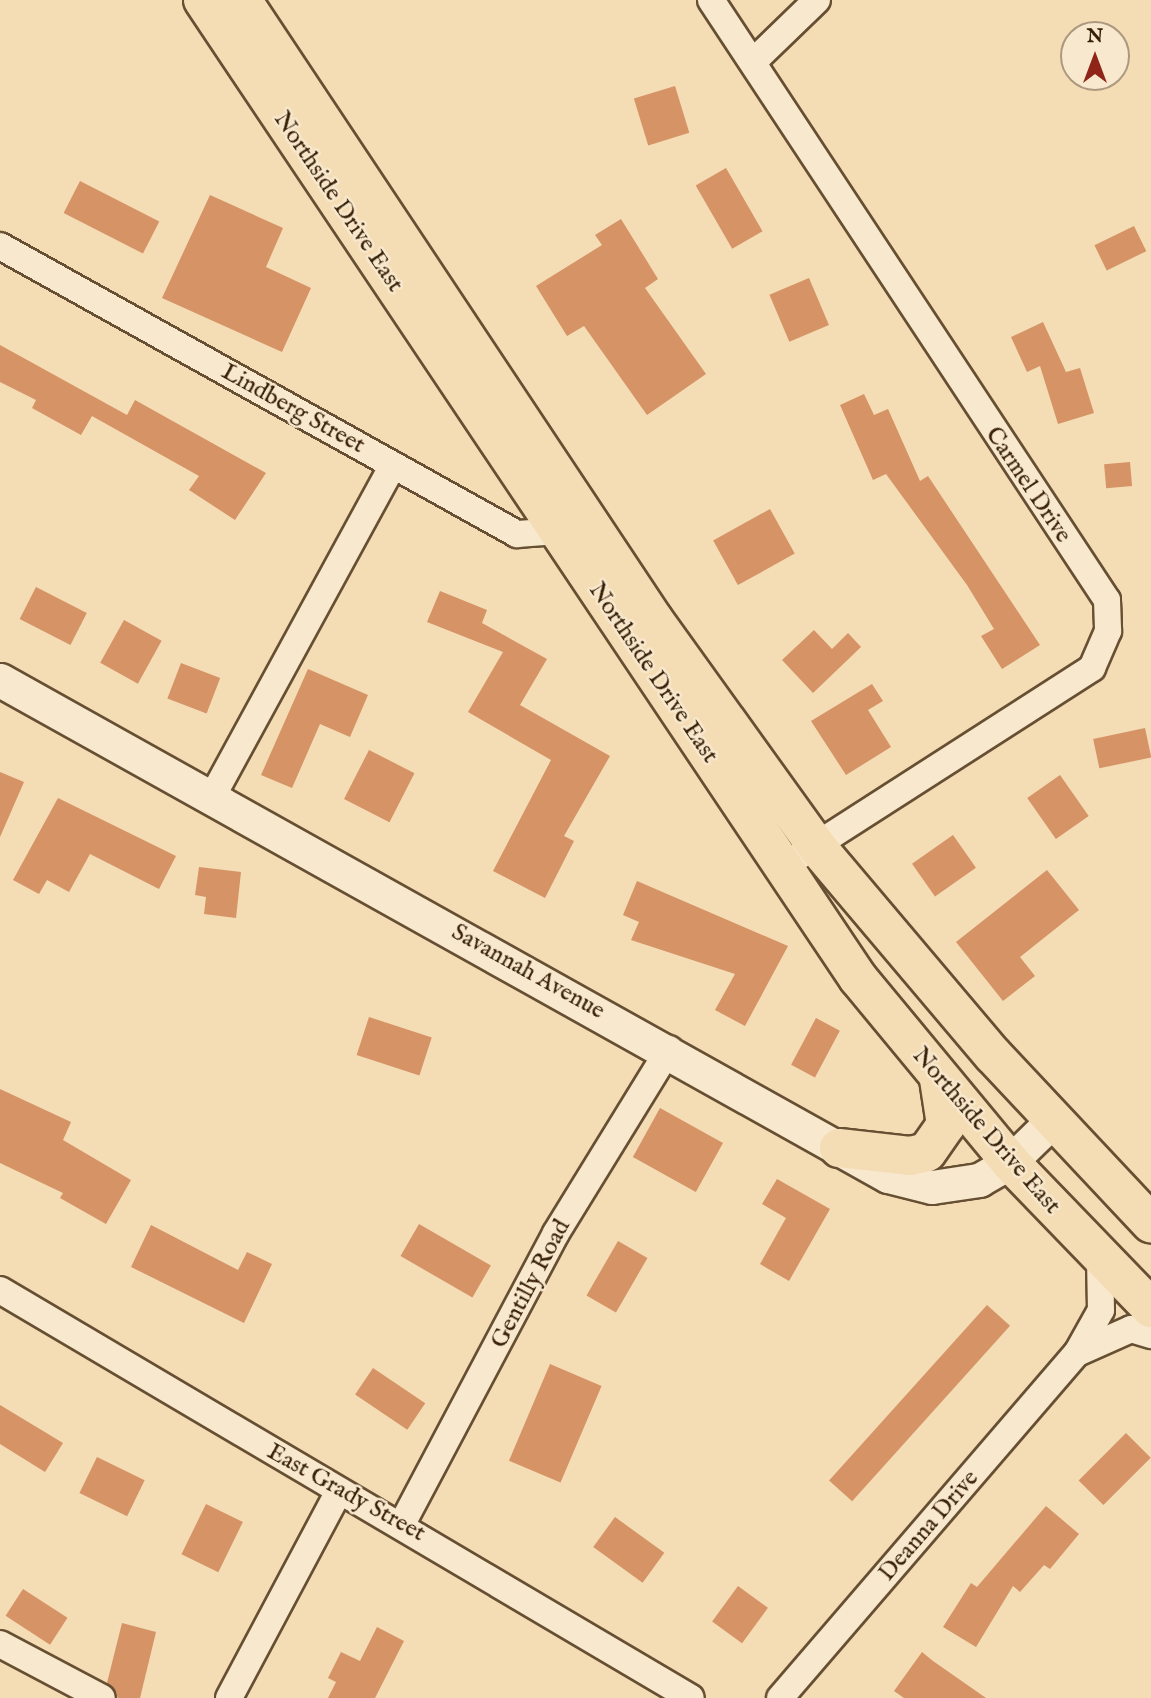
<!DOCTYPE html>
<style>
body{margin:0}
#map{position:relative;width:1151px;height:1698px;overflow:hidden;background:#f4dcb4;font-family:"IM FELL English",serif}
div>[style]{position:absolute}
.building>*{inset:0;background:#d59366;transform-origin:0 0}
.roads{filter:drop-shadow(2px 0 #664f32) drop-shadow(-2px 0 #664f32) drop-shadow(0 2px #664f32) drop-shadow(0 -2px #664f32)}
.minor>*{height:26px;margin:-13px;padding:0 13px;transform-origin:13px;border-radius:13px;background:#f8e8ce}
.tertiary>*{height:33px;margin:-16.5px;padding:0 16.5px;transform-origin:16.5px;border-radius:16.5px;background:#f8e8ce}
.primary>*{height:38px;margin:-19px;padding:0 19px;transform-origin:19px;border-radius:19px;background:#f4dcb4}
span{translate:-50% -50%;white-space:nowrap;text-align:center;line-height:1.15;-webkit-text-stroke:5px #f8e8ce;paint-order:stroke}
.street-label{font-size:24px;color:#372007}
.north{position:absolute;left:1060px;top:21px;width:70px;height:70px;box-sizing:border-box;background:#f8e8ce;border:2px solid #ab987e;border-radius:50%;rotate:0deg;font-size:19px;font-weight:700;line-height:28px;text-align:center;color:#372007}
.north::after{content:'';display:block;margin:auto;width:24px;height:32px;background:#8f2418;clip-path:polygon(50% 0,100% 100%,50% 72%,0 100%)}
</style>
<div id="map">
<div class="building">
<div style="left:675px;top:86px;width:49px;height:43px;rotate:73deg"></div>
<div style="left:726px;top:168px;width:73px;height:35px;rotate:60deg"></div>
<div style="left:80px;top:181px;width:89px;height:36px;rotate:27deg"></div>
<div style="clip-path:polygon(210px 195px,283px 228px,266px 267px,311px 288px,282px 352px,162px 298px)"></div>
<div style="clip-path:polygon(621px 219px,658px 279px,645px 288px,706px 374px,647px 415px,584px 326px,567px 336px,536px 286px,602px 245px,595px 235px)"></div>
<div style="left:1134px;top:226px;width:28px;height:44px;rotate:64deg"></div>
<div style="left:809px;top:278px;width:51px;height:43px;rotate:67deg"></div>
<div style="clip-path:polygon(1043px 322px,1066px 372px,1080px 368px,1094px 413px,1058px 424px,1040px 366px,1027px 372px,1011px 337px)"></div>
<div style="clip-path:polygon(0 345px,127px 415px,135px 400px,266px 473px,235px 520px,189px 490px,199px 476px,92px 416px,81px 435px,32px 408px,36px 400px,0 382px)"></div>
<div style="clip-path:polygon(864px 394px,874px 415px,888px 409px,920px 481px,928px 476px,1040px 645px,1002px 669px,981px 636px,994px 629px,967px 585px,886px 474px,873px 480px,840px 405px)"></div>
<div style="left:1130px;top:462px;width:24px;height:26px;rotate:85deg"></div>
<div style="left:770px;top:509px;width:51px;height:65px;rotate:61deg"></div>
<div style="left:36px;top:587px;width:57px;height:36px;rotate:27deg"></div>
<div style="clip-path:polygon(440px 591px,487px 610px,482px 623px,547px 659px,520px 705px,610px 756px,564px 836px,574px 841px,545px 898px,493px 871px,551px 760px,468px 712px,503px 652px,427px 622px)"></div>
<div style="left:124px;top:620px;width:43px;height:49px;rotate:29deg"></div>
<div style="clip-path:polygon(814px 630px,832px 649px,848px 633px,861px 647px,813px 693px,782px 660px)"></div>
<div style="left:181px;top:663px;width:42px;height:38px;rotate:21deg"></div>
<div style="clip-path:polygon(308px 669px,368px 695px,350px 737px,320px 724px,292px 788px,261px 775px)"></div>
<div style="clip-path:polygon(872px 684px,883px 701px,868px 710px,891px 747px,846px 775px,811px 721px)"></div>
<div style="left:1145px;top:728px;width:30px;height:53px;rotate:78deg"></div>
<div style="left:369px;top:750px;width:51px;height:55px;rotate:27deg"></div>
<div style="clip-path:polygon(0 772px,24px 782px,0 837px)"></div>
<div style="left:1060px;top:775px;width:50px;height:40px;rotate:55deg"></div>
<div style="clip-path:polygon(58px 798px,176px 856px,159px 889px,90px 854px,69px 892px,47px 880px,39px 894px,13px 880px)"></div>
<div style="left:953px;top:835px;width:40px;height:50px;rotate:55deg"></div>
<div style="clip-path:polygon(199px 867px,241px 872px,236px 918px,204px 914px,206px 897px,195px 895px)"></div>
<div style="clip-path:polygon(1047px 870px,1079px 910px,1020px 957px,1035px 976px,1003px 1001px,956px 942px)"></div>
<div style="clip-path:polygon(637px 881px,788px 946px,745px 1026px,715px 1010px,735px 974px,631px 940px,639px 922px,623px 915px)"></div>
<div style="left:369px;top:1017px;width:66px;height:40px;rotate:18deg"></div>
<div style="left:816px;top:1018px;width:27px;height:53px;rotate:28deg"></div>
<div style="clip-path:polygon(0 1089px,71px 1122px,63px 1140px,131px 1180px,106px 1224px,60px 1198px,63px 1193px,0 1163px)"></div>
<div style="left:660px;top:1108px;width:72px;height:56px;rotate:29deg"></div>
<div style="clip-path:polygon(777px 1179px,830px 1209px,789px 1281px,760px 1264px,786px 1218px,762px 1204px)"></div>
<div style="left:419px;top:1224px;width:83px;height:37px;rotate:30deg"></div>
<div style="clip-path:polygon(151px 1225px,238px 1270px,247px 1252px,272px 1264px,244px 1323px,131px 1267px)"></div>
<div style="left:618px;top:1241px;width:34px;height:63px;rotate:30deg"></div>
<div style="left:987px;top:1305px;width:31px;height:236px;rotate:42deg"></div>
<div style="left:550px;top:1364px;width:56px;height:105px;rotate:23deg"></div>
<div style="left:373px;top:1368px;width:63px;height:32px;rotate:34deg"></div>
<div style="clip-path:polygon(0 1405px,63px 1443px,45px 1472px,0 1444px)"></div>
<div style="left:1126px;top:1433px;width:35px;height:67px;rotate:45deg"></div>
<div style="left:97px;top:1457px;width:53px;height:40px;rotate:26deg"></div>
<div style="left:206px;top:1504px;width:41px;height:56px;rotate:26deg"></div>
<div style="clip-path:polygon(1046px 1506px,1079px 1534px,1050px 1569px,1044px 1565px,1020px 1592px,1013px 1586px,976px 1647px,943px 1627px,971px 1583px,977px 1587px)"></div>
<div style="left:615px;top:1517px;width:61px;height:37px;rotate:36deg"></div>
<div style="left:738px;top:1586px;width:37px;height:44px;rotate:36deg"></div>
<div style="left:23px;top:1589px;width:53px;height:32px;rotate:33deg"></div>
<div style="clip-path:polygon(122px 1623px,156px 1632px,140px 1698px,118px 1698px,107px 1683px)"></div>
<div style="clip-path:polygon(377px 1627px,404px 1641px,375px 1698px,328px 1698px,336px 1682px,328px 1678px,341px 1652px,360px 1661px)"></div>
<div style="clip-path:polygon(922px 1652px,933px 1661px,986px 1698px,904px 1698px,894px 1691px)"></div>
</div>
<div class="roads">
<div class="minor">
<div style="left:711px;top:0;width:719px;rotate:56.58deg"></div>
<div style="left:1107px;top:600px;width:31px;rotate:88deg"></div>
<div style="left:1108px;top:631px;width:40px;rotate:113.4deg"></div>
<div style="left:1092px;top:668px;width:368px;rotate:147.3deg"></div>
<div style="left:753px;top:62px;width:89px;rotate:-44.1deg"></div>
<div style="left:0;top:246px;width:592px;rotate:29.12deg"></div>
<div style="left:517px;top:534px;width:54px;rotate:-4.2deg"></div>
<div style="left:212px;top:797px;width:378px;rotate:-61.4deg"></div>
<div style="left:0;top:1290px;width:802px;rotate:30.56deg"></div>
<div style="left:1077px;top:1353px;width:59px;rotate:-24deg"></div>
<div style="left:1131px;top:1329px;width:21px;rotate:17deg"></div>
<div style="left:402px;top:1524px;width:329px;rotate:-62.1deg"></div>
<div style="left:556px;top:1233px;width:216px;rotate:-58.4deg"></div>
<div style="left:0;top:1644px;width:115px;rotate:27.9deg"></div>
<div style="left:229px;top:1698px;width:234px;rotate:-62deg"></div>
<div style="left:780px;top:1698px;width:455px;rotate:-49.3deg"></div>
<div style="left:1077px;top:1353px;width:49px;rotate:-60.8deg"></div>
<div style="left:1101px;top:1310px;width:50px;rotate:-91.1deg"></div>
</div>
<div class="tertiary">
<div style="left:0;top:680px;width:1017px;rotate:29.19deg"></div>
<div style="left:888px;top:1176px;width:45px;rotate:14deg"></div>
<div style="left:932px;top:1187px;width:48px;rotate:-8.5deg"></div>
<div style="left:979px;top:1180px;width:36px;rotate:-30deg"></div>
<div style="left:1010px;top:1162px;width:60px;rotate:-44.3deg"></div>
</div>
<div class="primary">
<div style="left:203px;top:0;width:1177px;rotate:56.19deg"></div>
<div style="left:858px;top:978px;width:239px;rotate:50.4deg"></div>
<div style="left:1010px;top:1162px;width:203px;rotate:46deg"></div>
<div style="left:242px;top:0;width:744px;rotate:56.4deg"></div>
<div style="left:654px;top:620px;width:279px;rotate:54.3deg"></div>
<div style="left:817px;top:847px;width:272px;rotate:49.8deg"></div>
<div style="left:993px;top:1055px;width:231px;rotate:46.8deg"></div>
<div style="left:839px;top:1148px;width:71px;rotate:6.4deg"></div>
<div style="left:910px;top:1156px;width:17px;rotate:-13deg"></div>
<div style="left:927px;top:1152px;width:33px;rotate:-55deg"></div>
<div style="left:946px;top:1125px;width:47px;rotate:-98.7deg"></div>
</div>
</div>
<div class="street-label">
<span style="left:338px;top:202px;rotate:56deg">Northside Drive East</span>
<span style="left:293px;top:409px;rotate:29deg">Lindberg Street</span>
<span style="left:1028px;top:485px;rotate:56deg">Carmel Drive</span>
<span style="left:653px;top:673px;rotate:56deg">Northside Drive East</span>
<span style="left:528px;top:972px;rotate:29deg">Savannah Avenue</span>
<span style="left:986px;top:1131px;rotate:49deg">Northside Drive East</span>
<span style="left:531px;top:1284px;rotate:-62deg">Gentilly Road</span>
<span style="left:346px;top:1493px;rotate:29deg">East Grady Street</span>
<span style="left:929px;top:1526px;rotate:-49deg">Deanna Drive</span>
</div>
<div class="north">N</div>
</div>
